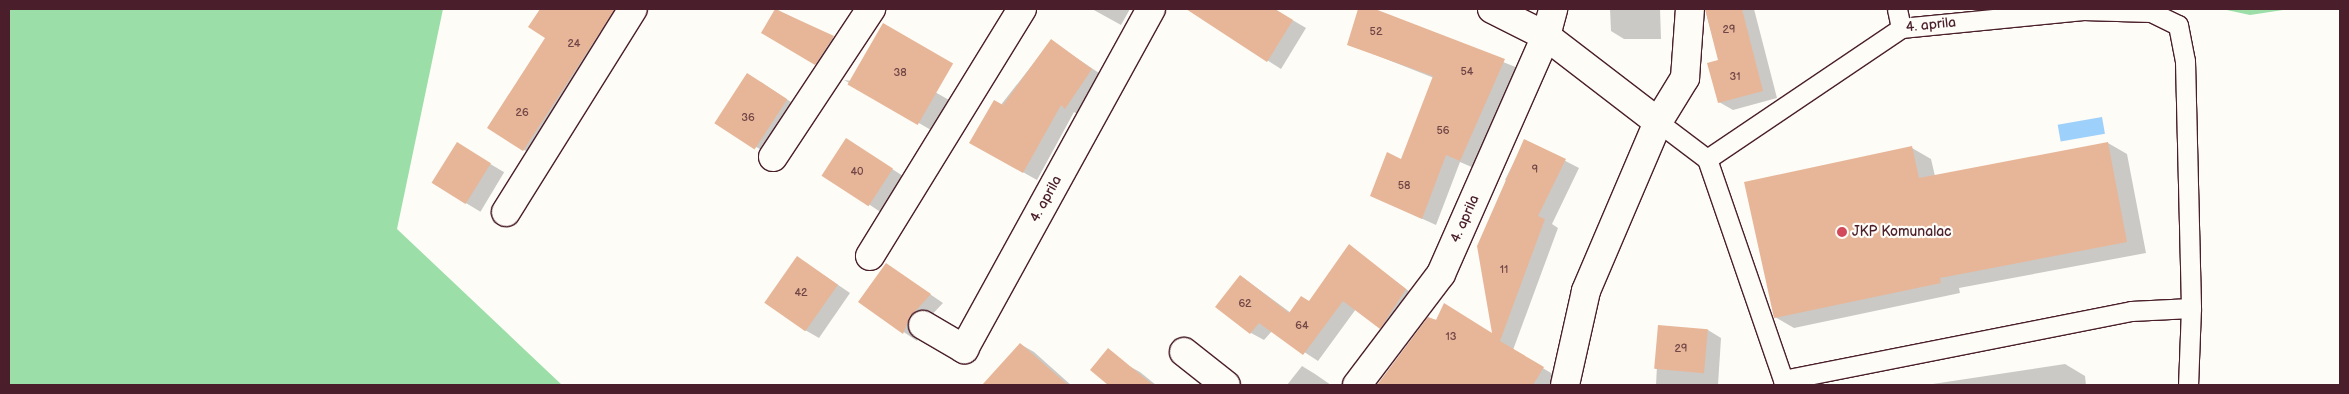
<!DOCTYPE html>
<style>
body{margin:0}
#map{position:relative;width:2349px;height:394px;overflow:hidden;background:#fdfcf7;font-family:"Balsamiq Sans",sans-serif}
div>[style]{position:absolute}
.green>*{inset:0;background:#9cdea8}
.water>*{inset:0;background:#9dd0fa;transform-origin:0 0}
.shadow>*{inset:0;background:#0003;transform-origin:0 0}
.building>*{inset:0;background:#e7b698;transform-origin:0 0}
.roads{filter:drop-shadow(1px 0 #4a1f2b) drop-shadow(-1px 0 #4a1f2b) drop-shadow(0 1px #4a1f2b) drop-shadow(0 -1px #4a1f2b)}
.service>*{height:19px;margin:-9.5px;padding:0 9.5px;transform-origin:9.5px;border-radius:9.5px;background:#fdfcf7}
.minor>*{height:28px;margin:-14px;padding:0 14px;transform-origin:14px;border-radius:14px;background:#fdfcf7}
.dots>*{width:14px;height:14px;translate:-50% -50%;box-sizing:border-box;border:2px solid #fdfcf7;border-radius:50%}
span{translate:-50% -50%;white-space:nowrap;text-align:center;line-height:1.15;-webkit-text-stroke:4.5px #fdfcf7;paint-order:stroke}
.number-label{font-size:11px;color:#714546}
.number-label span{-webkit-text-stroke-width:0}
.street-label{font-size:14px;color:#4a1f2b}
.poi-label{font-size:14px;color:#4a1f2b}
.left{translate:0 -50%;text-align:left}
.frame{position:absolute;inset:0;border:10px solid #4a1f2b;pointer-events:none}
</style>
<div id="map">
<div class="green">
<div style="clip-path:polygon(9px 9px,443px 9px,397px 229px,562px 385px,9px 385px)"></div>
<div style="clip-path:polygon(2222px 9px,2289px 9px,2250px 15px)"></div>
</div>
<div class="water">
<div style="left:2102px;top:117px;width:17px;height:45px;rotate:80deg"></div>
</div>
<div class="shadow">
<div style="clip-path:polygon(541px 9px,633px 9px,537px 158px,488px 127px,547px 37px,530px 26px)"></div>
<div style="clip-path:polygon(776px 9px,847px 45px,829px 72px,763px 33px)"></div>
<div style="clip-path:polygon(1092px 9px,1130px 9px,1121px 25px)"></div>
<div style="clip-path:polygon(1187px 9px,1274px 9px,1306px 28px,1281px 69px)"></div>
<div style="clip-path:polygon(1360px 9px,1371px 9px,1518px 68px,1474px 168px,1460px 162px,1436px 225px,1372px 196px,1402px 160px,1434px 78px,1348px 44px)"></div>
<div style="clip-path:polygon(1610px 9px,1660px 9px,1661px 39px,1624px 39px,1611px 31px)"></div>
<div style="clip-path:polygon(1705px 9px,1754px 9px,1777px 98px,1733px 110px,1719px 102px,1719px 61px)"></div>
<div style="clip-path:polygon(1051px 41px,1105px 77px,1079px 115px,1074px 112px,1037px 180px,971px 143px)"></div>
<div style="clip-path:polygon(844px 80px,935px 92px,949px 100px,931px 130px)"></div>
<div style="clip-path:polygon(761px 82px,800px 108px,772px 156px,718px 125px)"></div>
<div style="clip-path:polygon(1525px 140px,1579px 168px,1552px 224px,1558px 228px,1513px 350px,1556px 376px,1551px 385px,1380px 385px,1429px 318px,1493px 335px,1510px 183px,1505px 180px)"></div>
<div style="clip-path:polygon(2108px 143px,2127px 154px,2146px 253px,1959px 288px,1960px 293px,1794px 328px,1775px 317px,1912px 148px,1931px 159px,1935px 176px)"></div>
<div style="left:457px;top:144px;width:55px;height:46px;rotate:31deg"></div>
<div style="clip-path:polygon(860px 148px,906px 178px,882px 213px,823px 174px)"></div>
<div style="clip-path:polygon(1349px 246px,1418px 298px,1394px 336px,1356px 309px,1318px 361px,1272px 331px,1264px 340px,1251px 333px,1241px 276px,1291px 313px,1310px 302px)"></div>
<div style="clip-path:polygon(797px 257px,850px 293px,819px 338px,805px 330px)"></div>
<div style="clip-path:polygon(886px 264px,943px 303px,923px 324px,917px 341px,859px 302px)"></div>
<div style="clip-path:polygon(1659px 326px,1708px 330px,1721px 338px,1718px 385px,1656px 385px)"></div>
<div style="clip-path:polygon(1020px 344px,1034px 352px,1071px 385px,991px 385px,987px 382px)"></div>
<div style="clip-path:polygon(2065px 364px,2085px 376px,2086px 385px,1926px 385px)"></div>
<div style="clip-path:polygon(1127px 365px,1140px 372px,1156px 385px,1111px 385px)"></div>
<div style="clip-path:polygon(1302px 366px,1315px 374px,1331px 385px,1287px 385px)"></div>
</div>
<div class="building">
<div style="clip-path:polygon(540px 9px,615px 9px,523px 151px,487px 128px,545px 38px,528px 27px)"></div>
<div style="clip-path:polygon(775px 9px,834px 36px,815px 65px,761px 33px)"></div>
<div style="clip-path:polygon(1186px 9px,1275px 9px,1293px 20px,1267px 62px)"></div>
<div style="clip-path:polygon(1358px 9px,1375px 9px,1505px 59px,1460px 161px,1446px 155px,1422px 219px,1370px 196px,1387px 152px,1401px 159px,1433px 76px,1347px 45px)"></div>
<div style="clip-path:polygon(1705px 9px,1742px 9px,1763px 91px,1718px 103px,1707px 63px,1718px 60px)"></div>
<div style="left:883px;top:23px;width:81px;height:71px;rotate:30deg"></div>
<div style="clip-path:polygon(1051px 39px,1092px 69px,1065px 109px,1061px 105px,1023px 173px,969px 143px,994px 100px,1003px 105px)"></div>
<div style="left:747px;top:73px;width:48px;height:60px;rotate:33deg"></div>
<div style="left:846px;top:138px;width:56px;height:45px;rotate:33deg"></div>
<div style="clip-path:polygon(1524px 139px,1566px 159px,1538px 216px,1545px 219px,1500px 341px,1544px 367px,1533px 385px,1377px 385px,1428px 317px,1436px 320px,1444px 303px,1492px 333px,1477px 246px)"></div>
<div style="left:457px;top:142px;width:40px;height:48px;rotate:32deg"></div>
<div style="clip-path:polygon(2108px 142px,2127px 242px,1940px 278px,1941px 283px,1774px 318px,1744px 182px,1912px 146px,1919px 178px)"></div>
<div style="clip-path:polygon(1349px 244px,1406px 289px,1380px 329px,1343px 301px,1303px 355px,1259px 323px,1250px 334px,1215px 307px,1240px 275px,1289px 313px,1301px 296px,1309px 301px)"></div>
<div style="left:797px;top:256px;width:50px;height:57px;rotate:35deg"></div>
<div style="clip-path:polygon(886px 263px,931px 294px,910px 317px,903px 334px,858px 302px)"></div>
<div style="left:1658px;top:325px;width:50px;height:44px;rotate:5deg"></div>
<div style="clip-path:polygon(1020px 343px,1068px 385px,982px 385px)"></div>
<div style="clip-path:polygon(1108px 348px,1153px 385px,1108px 385px,1090px 370px)"></div>
</div>
<div class="roads">
<div class="service">
<div style="left:1897px;top:9px;width:19px;rotate:78deg"></div>
<div style="left:1658px;top:122px;width:61px;rotate:37.1deg"></div>
<div style="left:1707px;top:159px;width:239px;rotate:71deg"></div>
<div style="left:1707px;top:159px;width:234px;rotate:-34deg"></div>
<div style="left:1901px;top:28px;width:183px;rotate:-5.6deg"></div>
<div style="left:2083px;top:10px;width:68px;rotate:1.7deg"></div>
<div style="left:2151px;top:12px;width:30px;rotate:26deg"></div>
<div style="left:2178px;top:25px;width:37px;rotate:79deg"></div>
<div style="left:2185px;top:61px;width:247px;rotate:88.6deg"></div>
<div style="left:1783px;top:380px;width:355px;rotate:-11.2deg"></div>
<div style="left:2131px;top:311px;width:60px;rotate:-2.9deg"></div>
<div style="left:2191px;top:308px;width:77px;rotate:92.2deg"></div>
</div>
<div class="minor">
<div style="left:1492px;top:9px;width:60px;rotate:26.6deg"></div>
<div style="left:1546px;top:36px;width:141px;rotate:37.5deg"></div>
<div style="left:1658px;top:122px;width:184px;rotate:113.1deg"></div>
<div style="left:1586px;top:291px;width:96px;rotate:102.6deg"></div>
<div style="left:1658px;top:122px;width:52px;rotate:-58.5deg"></div>
<div style="left:1685px;top:78px;width:69px;rotate:-85.9deg"></div>
<div style="left:773px;top:157px;width:178px;rotate:-56.5deg"></div>
<div style="left:506px;top:212px;width:239px;rotate:-58deg"></div>
<div style="left:870px;top:256px;width:290px;rotate:-58.4deg"></div>
<div style="left:923px;top:325px;width:48px;rotate:30.3deg"></div>
<div style="left:964px;top:349px;width:388px;rotate:-61.2deg"></div>
<div style="left:1184px;top:352px;width:53px;rotate:38.2deg"></div>
<div style="left:1357px;top:385px;width:139px;rotate:-52.9deg"></div>
<div style="left:1441px;top:274px;width:260px;rotate:-66.2deg"></div>
<div style="left:1546px;top:36px;width:28px;rotate:-75deg"></div>
</div>
</div>
<div class="dots">
<div style="left:1842px;top:232px;background:#d1495b"></div>
</div>
<div class="number-label">
<span style="left:1729px;top:30px">29</span>
<span style="left:1376px;top:32px">52</span>
<span style="left:574px;top:44px">24</span>
<span style="left:1467px;top:72px">54</span>
<span style="left:900px;top:73px">38</span>
<span style="left:1735px;top:77px">31</span>
<span style="left:522px;top:113px">26</span>
<span style="left:748px;top:118px">36</span>
<span style="left:1443px;top:131px">56</span>
<span style="left:1535px;top:170px">9</span>
<span style="left:857px;top:172px">40</span>
<span style="left:1404px;top:186px">58</span>
<span style="left:1504px;top:270px">11</span>
<span style="left:801px;top:293px">42</span>
<span style="left:1245px;top:304px">62</span>
<span style="left:1302px;top:326px">64</span>
<span style="left:1451px;top:337px">13</span>
<span style="left:1681px;top:349px">29</span>
</div>
<div class="street-label">
<span style="left:1931px;top:25px;rotate:-6deg">4. aprila</span>
<span style="left:1046px;top:199px;rotate:-61deg">4. aprila</span>
<span style="left:1465px;top:219px;rotate:-66deg">4. aprila</span>
</div>
<div class="poi-label">
<span class="left" style="left:1852px;top:232px">JKP Komunalac</span>
</div>
<div class="frame"></div>
</div>
